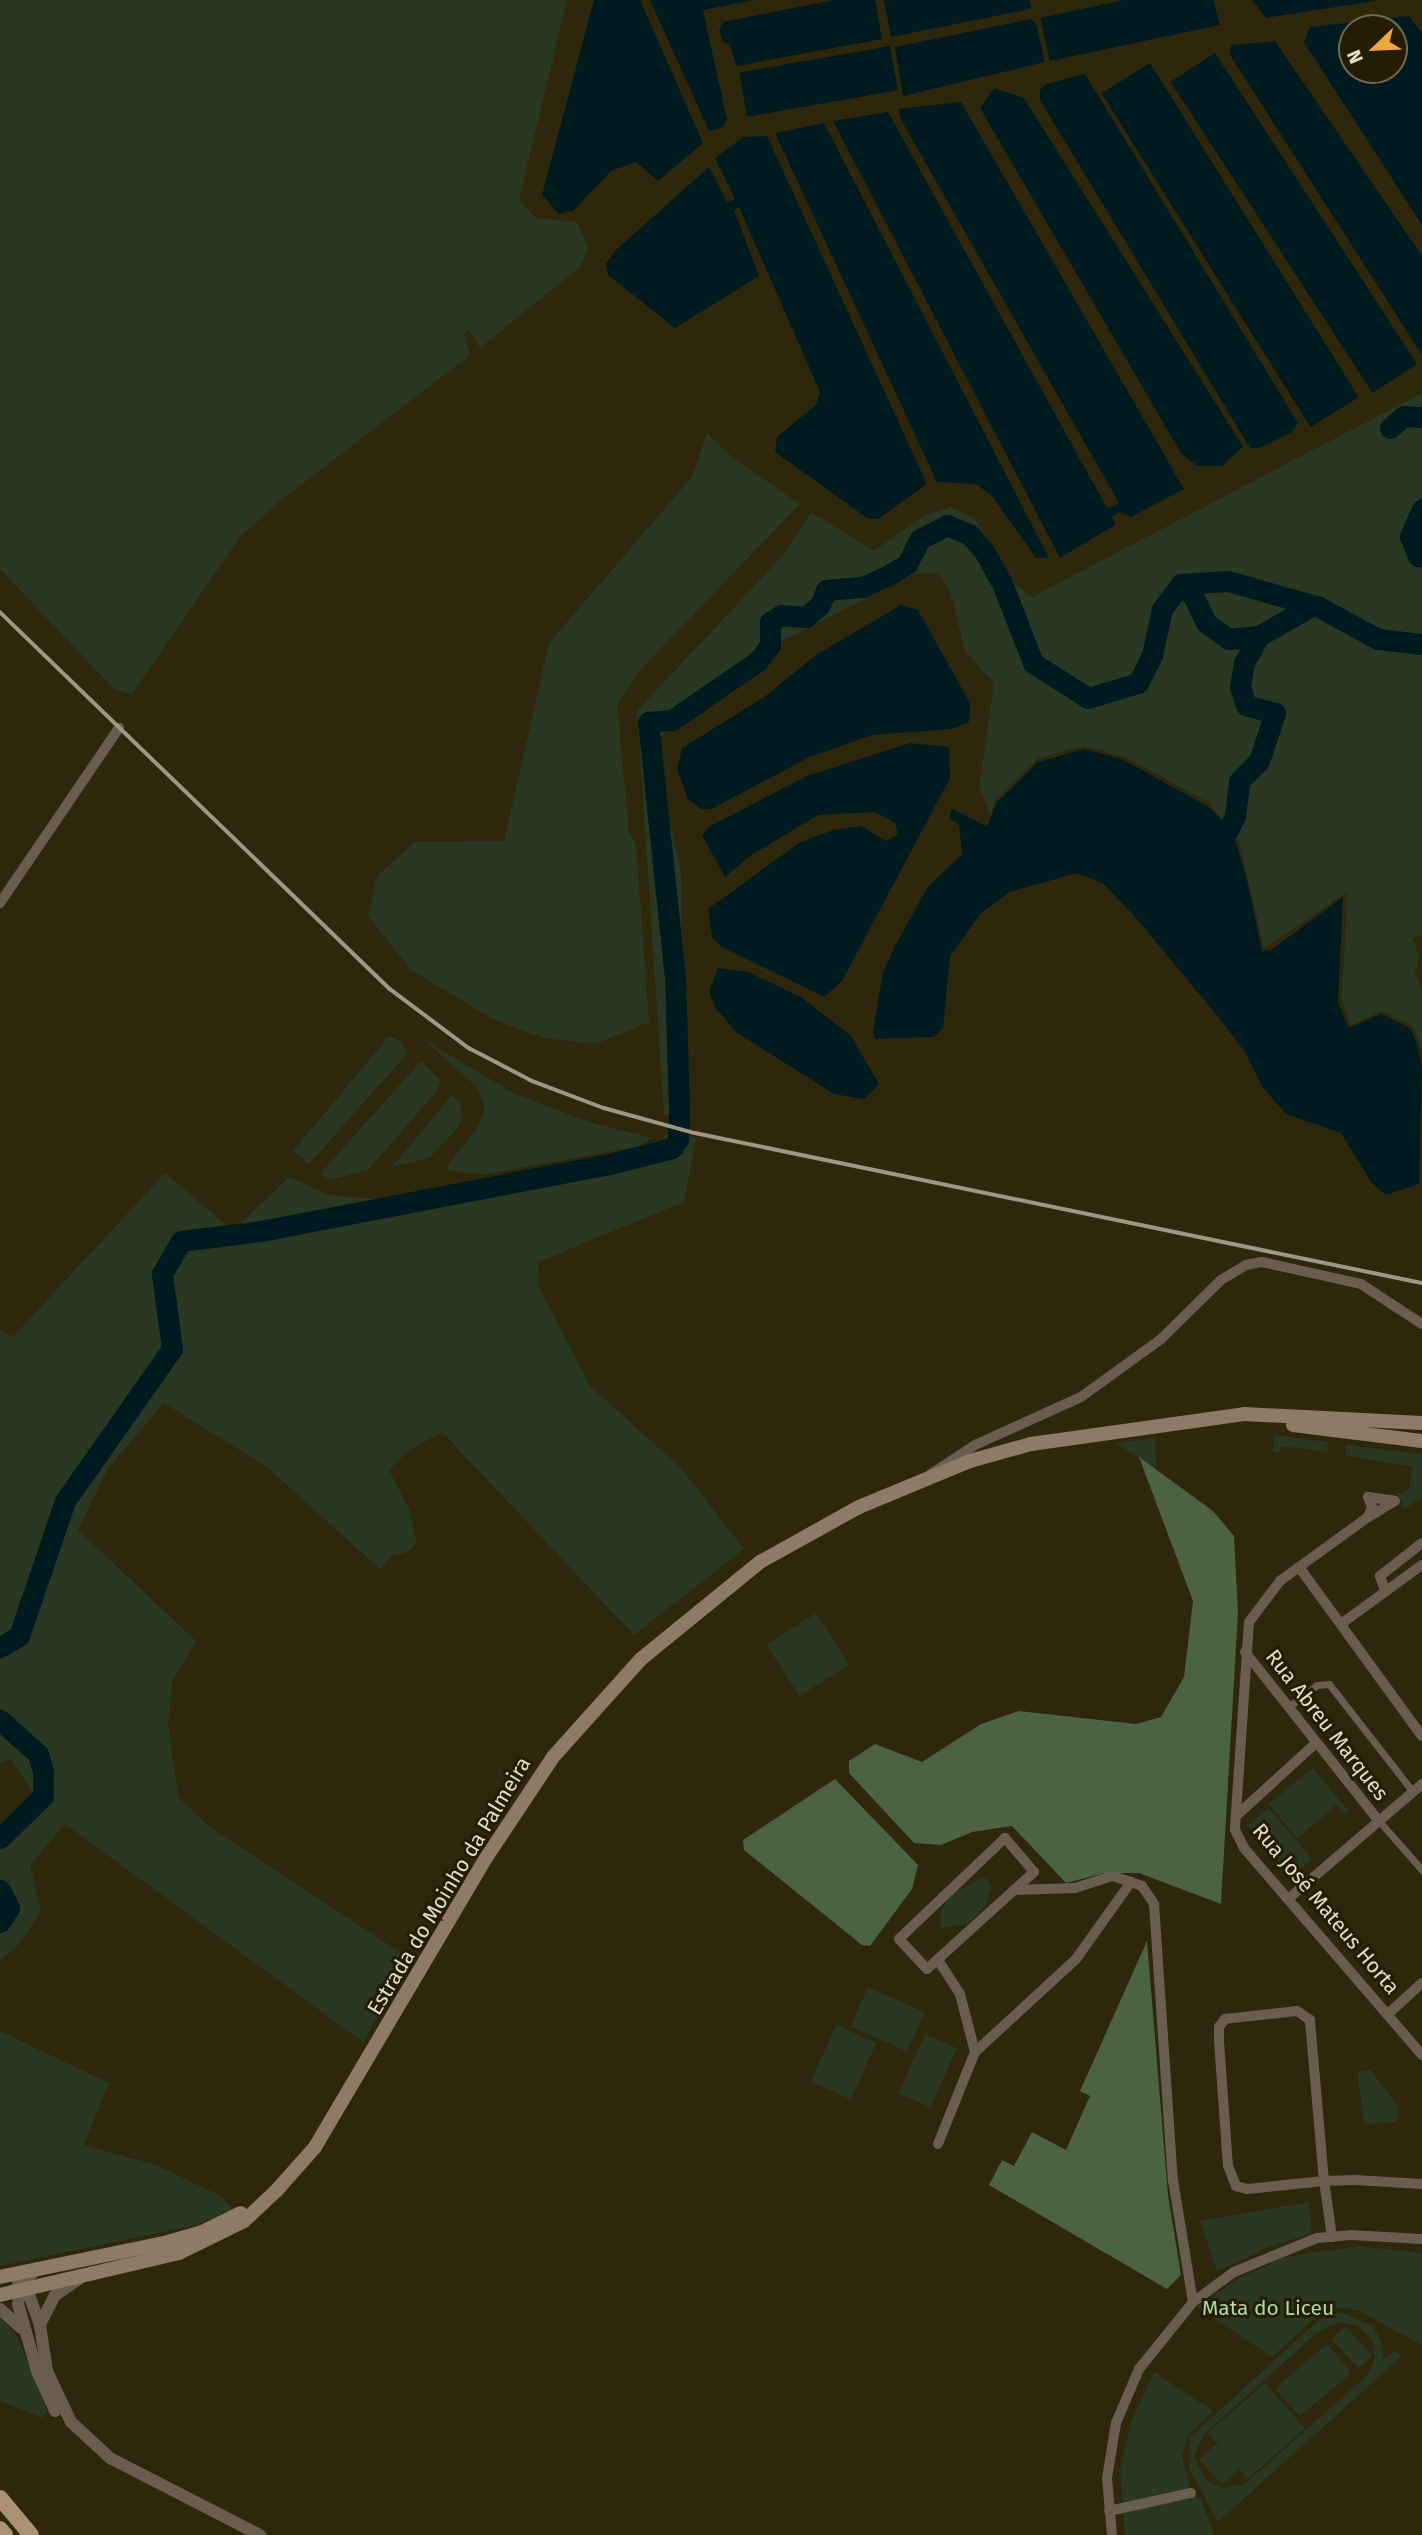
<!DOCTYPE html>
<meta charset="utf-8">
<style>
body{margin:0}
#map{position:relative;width:1422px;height:2535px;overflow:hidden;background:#2e270b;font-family:"Fira Sans",sans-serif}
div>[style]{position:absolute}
.green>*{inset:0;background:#293723;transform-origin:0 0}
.forest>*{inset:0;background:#4b6341}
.water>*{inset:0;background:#001b20;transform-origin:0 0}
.river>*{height:21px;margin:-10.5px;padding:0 10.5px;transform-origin:10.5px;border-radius:10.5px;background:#001b20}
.pedestrian>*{height:7px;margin:-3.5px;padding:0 3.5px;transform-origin:3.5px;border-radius:3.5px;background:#695d4f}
.minor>*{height:10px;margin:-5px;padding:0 5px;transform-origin:5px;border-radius:5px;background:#695d4f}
.tertiary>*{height:12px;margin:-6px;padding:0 6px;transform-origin:6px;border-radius:6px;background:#695d4f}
.secondary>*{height:14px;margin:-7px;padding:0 7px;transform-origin:7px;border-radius:7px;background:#8e7b65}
.primary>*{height:16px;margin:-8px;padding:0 8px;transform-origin:8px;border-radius:8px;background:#ab9275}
.rail>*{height:3.5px;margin:-1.75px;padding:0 1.75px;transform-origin:1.75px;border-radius:1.75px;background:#9d9783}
span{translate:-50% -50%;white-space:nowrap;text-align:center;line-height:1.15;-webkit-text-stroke:6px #241d03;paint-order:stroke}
.street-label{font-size:21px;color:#e2dece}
.park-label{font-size:21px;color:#afd9a0}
.north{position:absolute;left:1338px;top:14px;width:70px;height:70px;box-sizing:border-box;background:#241d03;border:2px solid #706a54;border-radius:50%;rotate:247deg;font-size:19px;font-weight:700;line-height:28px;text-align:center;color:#e2dece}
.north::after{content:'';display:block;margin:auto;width:24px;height:32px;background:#efa73d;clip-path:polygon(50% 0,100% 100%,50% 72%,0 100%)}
</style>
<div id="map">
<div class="green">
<div style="clip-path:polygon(0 0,567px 0,519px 200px,536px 218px,577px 222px,588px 248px,581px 266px,480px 348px,469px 330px,464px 333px,470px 355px,280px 501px,240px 537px,132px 694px,114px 689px,0 569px)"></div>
<div style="clip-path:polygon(1422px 393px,1422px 935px,1413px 939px,1419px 956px,1415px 974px,1422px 989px,1422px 1050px,1414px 1027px,1382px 1011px,1351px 1025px,1342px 1002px,1347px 892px,1264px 948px,1239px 841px,1209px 803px,1186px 790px,1123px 756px,1083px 746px,1037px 759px,994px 801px,991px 816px,979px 788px,994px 683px,965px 651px,950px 590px,937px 573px,915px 574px,776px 644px,738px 687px,676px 723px,653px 744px,681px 873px,683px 1114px,664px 1115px,637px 711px,785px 553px,811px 512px,874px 551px,925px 515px,951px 507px,974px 518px,1016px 585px,1032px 597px)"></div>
<div style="clip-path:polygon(707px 433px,734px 459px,800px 504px,642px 668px,617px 703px,629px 833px,636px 844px,649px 1022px,595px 1044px,544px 1038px,496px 1021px,411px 970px,368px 916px,377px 876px,415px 842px,504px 841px,549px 643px,692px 477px)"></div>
<div style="clip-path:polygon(389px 1036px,402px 1042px,407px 1054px,309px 1164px,293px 1151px)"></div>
<div style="clip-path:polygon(423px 1039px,515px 1094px,592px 1123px,652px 1138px,636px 1147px,481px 1175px,445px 1169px,477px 1128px,485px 1109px,477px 1087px)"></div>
<div style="clip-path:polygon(421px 1061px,440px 1079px,437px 1091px,368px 1170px,330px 1180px,320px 1174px)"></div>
<div style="clip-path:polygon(452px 1095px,461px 1104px,462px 1118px,457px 1129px,429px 1158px,392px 1167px)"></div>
<div style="clip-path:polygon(672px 1129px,696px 1139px,684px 1202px,538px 1262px,539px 1287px,590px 1386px,681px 1468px,744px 1549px,634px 1635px,442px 1432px,408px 1451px,389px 1470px,409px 1509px,417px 1542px,407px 1552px,391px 1556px,381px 1570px,267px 1467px,164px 1403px,109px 1467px,78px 1530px,196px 1641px,173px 1680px,168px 1722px,178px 1797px,211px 1828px,412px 1960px,363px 2042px,65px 1824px,30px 1865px,41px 1912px,18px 1945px,0 1961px,0 1823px,33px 1792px,10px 1759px,0 1763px,0 1330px,13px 1337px,165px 1173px,233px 1231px,289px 1177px,329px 1195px,377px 1199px,649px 1156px)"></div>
<div style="clip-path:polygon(1274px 1435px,1328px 1442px,1327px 1452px,1281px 1446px,1280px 1453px,1273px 1452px)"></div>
<div style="clip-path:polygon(1155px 1438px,1156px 1470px,1116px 1443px)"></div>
<div style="clip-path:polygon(1346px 1445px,1422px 1454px,1422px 1498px,1404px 1509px,1398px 1494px,1409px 1489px,1412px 1467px,1345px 1455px)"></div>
<div style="left:816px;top:1613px;width:61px;height:59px;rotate:57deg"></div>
<div style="clip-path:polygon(1312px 1768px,1349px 1811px,1344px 1814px,1336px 1805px,1297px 1839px,1269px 1804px)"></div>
<div style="left:1269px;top:1808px;width:67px;height:28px;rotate:50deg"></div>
<div style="clip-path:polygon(981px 1878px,988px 1879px,992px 1888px,985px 1907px,967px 1924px,941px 1928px,941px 1910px,951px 1895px)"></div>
<div style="left:868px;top:1987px;width:62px;height:43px;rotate:24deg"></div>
<div style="left:836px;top:2025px;width:44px;height:62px;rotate:24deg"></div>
<div style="clip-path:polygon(0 2031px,109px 2083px,84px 2145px,156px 2165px,221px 2196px,233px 2209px,196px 2225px,0 2266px)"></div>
<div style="left:925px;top:2034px;width:35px;height:65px;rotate:24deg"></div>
<div style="clip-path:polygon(1371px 2070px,1399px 2108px,1396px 2122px,1364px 2124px,1358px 2079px,1359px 2071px)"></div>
<div style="clip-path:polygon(1309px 2202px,1312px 2233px,1266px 2248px,1217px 2272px,1200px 2221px)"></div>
<div style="clip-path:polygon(1358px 2246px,1422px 2253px,1422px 2345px,1359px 2311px,1340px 2307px,1318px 2315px,1272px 2357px,1197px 2307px,1241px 2277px,1285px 2257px)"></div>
<div style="clip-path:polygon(evenodd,1341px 2312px,1372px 2325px,1381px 2340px,1384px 2359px,1395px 2350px,1401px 2357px,1218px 2522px,1189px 2469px,1190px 2437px,1319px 2320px,1341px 2312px,1340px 2322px,1359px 2327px,1372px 2340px,1375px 2358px,1368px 2375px,1246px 2483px,1224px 2488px,1207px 2481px,1194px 2457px,1203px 2435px,1319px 2331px,1340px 2322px)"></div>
<div style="clip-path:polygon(0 2316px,17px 2336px,47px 2411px,43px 2418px,0 2401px)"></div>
<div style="left:1345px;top:2326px;width:40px;height:19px;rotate:47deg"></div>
<div style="clip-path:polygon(1327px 2344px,1350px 2370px,1348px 2376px,1300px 2416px,1277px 2391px,1279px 2385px)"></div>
<div style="clip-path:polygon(1154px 2372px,1213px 2411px,1187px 2436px,1182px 2457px,1192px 2496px,1201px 2499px,1214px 2535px,1125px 2535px,1120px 2471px,1131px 2422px)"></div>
<div style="left:1265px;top:2383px;width:61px;height:76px;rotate:49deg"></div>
<div style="left:1216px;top:2444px;width:34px;height:23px;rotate:47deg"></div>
</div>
<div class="forest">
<div style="clip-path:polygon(1139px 1457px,1213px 1511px,1234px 1536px,1238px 1612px,1221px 1904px,1139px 1873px,1105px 1873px,1066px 1883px,1012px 1826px,972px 1832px,941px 1845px,914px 1843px,849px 1773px,849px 1761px,875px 1744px,922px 1762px,981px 1724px,1019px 1711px,1136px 1724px,1161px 1717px,1184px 1677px,1193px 1601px)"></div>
<div style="clip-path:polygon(835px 1779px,918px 1865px,912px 1889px,870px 1946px,862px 1945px,744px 1850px,743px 1840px)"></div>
<div style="clip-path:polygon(1147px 1941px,1168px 2195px,1181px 2275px,1167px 2289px,989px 2185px,1002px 2160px,1014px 2166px,1032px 2132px,1066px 2150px,1090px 2096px,1080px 2091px)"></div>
</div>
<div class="water">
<div style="clip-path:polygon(594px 0,640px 0,703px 143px,658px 181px,636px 162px,611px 171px,573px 211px,559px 214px,542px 195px)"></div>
<div style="clip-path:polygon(650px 0,754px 0,703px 10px,727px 120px,722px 128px,709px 131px)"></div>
<div style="clip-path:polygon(834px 0,875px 0,882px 39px,737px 66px,729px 44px,723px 42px,719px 31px,723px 22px)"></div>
<div style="clip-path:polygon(884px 0,1029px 0,1031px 9px,891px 37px)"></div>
<div style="clip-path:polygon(1124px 0,1213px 0,1220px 25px,1050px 61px,1040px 18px)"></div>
<div style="clip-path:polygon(1252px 0,1381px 0,1266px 18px)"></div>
<div style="clip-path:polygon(evenodd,1409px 16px,1422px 33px,1422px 225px,1304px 42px,1310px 27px,1409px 16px,1394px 28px,1394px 70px,1352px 70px,1352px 28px,1394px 28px)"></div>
<div style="clip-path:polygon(1031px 19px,1036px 24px,1045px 62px,903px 96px,895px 47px)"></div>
<div style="clip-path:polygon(1275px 41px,1422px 256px,1422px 355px,1230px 55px,1231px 45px)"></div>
<div style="left:890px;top:46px;width:45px;height:153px;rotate:80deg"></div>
<div style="left:1215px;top:53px;width:371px;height:53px;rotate:57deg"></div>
<div style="left:1150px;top:63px;width:394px;height:57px;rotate:58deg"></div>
<div style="clip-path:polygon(1085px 74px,1298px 423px,1292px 432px,1259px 448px,1250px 448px,1040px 100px,1040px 90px,1046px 84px)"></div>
<div style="clip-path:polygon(994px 88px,1024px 98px,1243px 447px,1222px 466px,1197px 466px,1181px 453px,980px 108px)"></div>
<div style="clip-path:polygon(961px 102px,1184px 489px,1131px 517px,1120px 512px,1112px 516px,1115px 525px,1060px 558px,833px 121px,888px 112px,1107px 508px,1119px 503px,900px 118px,899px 109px)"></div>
<div style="clip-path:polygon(824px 123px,1049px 558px,1036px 558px,992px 496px,976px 484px,937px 482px,775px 133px)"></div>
<div style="clip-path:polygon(767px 136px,927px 484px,878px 519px,867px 518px,775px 452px,777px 437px,816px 405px,820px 392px,739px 207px,734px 210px,759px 276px,675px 328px,608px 275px,606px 263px,617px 249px,709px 167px,727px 202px,735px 199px,715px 158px,743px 137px)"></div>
<div style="clip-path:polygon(901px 605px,918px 610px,970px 703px,969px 722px,952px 729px,872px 735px,810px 757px,711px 809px,701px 809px,688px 799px,677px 769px,682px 748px,763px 698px,816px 655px)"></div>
<div style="clip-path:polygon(910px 743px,949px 747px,950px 778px,842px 981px,824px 997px,722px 947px,712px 937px,708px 909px,799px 843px,833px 830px,861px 826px,886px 841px,898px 835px,895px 823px,875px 812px,818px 815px,750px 856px,725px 877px,702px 835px,710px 826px,807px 776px)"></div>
<div style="clip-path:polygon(1084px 749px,1122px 759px,1207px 806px,1223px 821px,1236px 842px,1247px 880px,1262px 951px,1271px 950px,1343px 897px,1338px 1003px,1349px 1028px,1381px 1014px,1411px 1029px,1417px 1044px,1422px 1066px,1419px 1184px,1386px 1195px,1372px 1183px,1341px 1133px,1286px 1114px,1263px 1088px,1245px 1052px,1220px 1019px,1136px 918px,1103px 883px,1077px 873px,1010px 892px,980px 914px,950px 956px,943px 1028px,934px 1037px,876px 1039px,873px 1033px,883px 972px,895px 946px,927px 888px,962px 854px,959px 825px,949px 818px,952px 809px,987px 826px,997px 802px,1038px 762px)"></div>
<div style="clip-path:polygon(718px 968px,748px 972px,801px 997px,851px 1036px,879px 1084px,864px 1099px,834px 1094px,736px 1032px,715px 1007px,709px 992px)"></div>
</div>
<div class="river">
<div style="left:1390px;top:428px;width:18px;rotate:-41deg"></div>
<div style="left:1404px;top:416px;width:18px;rotate:3deg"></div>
<div style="left:1422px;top:509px;width:30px;rotate:114deg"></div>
<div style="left:1410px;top:536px;width:22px;rotate:68deg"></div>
<div style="left:1418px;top:556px;width:5px;rotate:-37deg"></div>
<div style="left:1181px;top:584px;width:17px;rotate:45deg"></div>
<div style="left:1193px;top:596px;width:30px;rotate:64deg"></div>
<div style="left:1206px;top:623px;width:28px;rotate:35deg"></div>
<div style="left:1229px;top:639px;width:30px;rotate:-6deg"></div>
<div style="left:1228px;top:830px;width:16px;rotate:-63deg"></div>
<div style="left:1235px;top:816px;width:35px;rotate:-83deg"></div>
<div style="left:1239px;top:781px;width:28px;rotate:-45deg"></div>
<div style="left:1259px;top:761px;width:51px;rotate:-71.6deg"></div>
<div style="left:1275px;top:713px;width:30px;rotate:-165deg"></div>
<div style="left:1246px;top:705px;width:19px;rotate:-108deg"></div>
<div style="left:1240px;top:687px;width:24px;rotate:-81deg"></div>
<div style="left:1244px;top:663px;width:31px;rotate:-61deg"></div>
<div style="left:1259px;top:636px;width:62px;rotate:-29.9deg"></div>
<div style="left:0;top:1647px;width:22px;rotate:-30deg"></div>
<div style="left:19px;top:1636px;width:143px;rotate:-71.2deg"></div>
<div style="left:65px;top:1501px;width:186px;rotate:-54.9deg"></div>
<div style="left:172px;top:1349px;width:76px;rotate:-97.6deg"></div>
<div style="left:162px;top:1274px;width:38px;rotate:-60deg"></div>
<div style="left:181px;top:1241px;width:81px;rotate:-7.1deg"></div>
<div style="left:261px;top:1231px;width:355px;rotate:-10.9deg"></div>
<div style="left:610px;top:1164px;width:64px;rotate:-14.5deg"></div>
<div style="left:672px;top:1148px;width:11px;rotate:-56deg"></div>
<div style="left:678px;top:1139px;width:28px;rotate:-88deg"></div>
<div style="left:679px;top:1111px;width:133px;rotate:-91.7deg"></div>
<div style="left:675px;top:978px;width:257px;rotate:-96deg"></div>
<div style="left:648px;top:722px;width:24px;rotate:-5deg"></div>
<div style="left:672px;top:720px;width:104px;rotate:-34.5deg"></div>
<div style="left:758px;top:661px;width:20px;rotate:-53deg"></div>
<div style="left:770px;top:645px;width:23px;rotate:-90deg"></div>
<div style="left:770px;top:622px;width:13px;rotate:-32deg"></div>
<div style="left:781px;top:615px;width:25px;rotate:5deg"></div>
<div style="left:806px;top:617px;width:18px;rotate:-41deg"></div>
<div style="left:820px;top:605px;width:16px;rotate:-68deg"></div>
<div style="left:826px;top:590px;width:37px;rotate:-5deg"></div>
<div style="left:863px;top:587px;width:26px;rotate:-25deg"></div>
<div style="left:887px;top:576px;width:23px;rotate:-31deg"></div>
<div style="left:907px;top:564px;width:28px;rotate:-63deg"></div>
<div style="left:920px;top:539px;width:30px;rotate:-27deg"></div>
<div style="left:947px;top:525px;width:25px;rotate:23deg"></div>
<div style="left:970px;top:535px;width:21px;rotate:49deg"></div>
<div style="left:984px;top:551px;width:37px;rotate:61deg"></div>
<div style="left:1002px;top:583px;width:86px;rotate:68.8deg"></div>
<div style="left:1033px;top:663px;width:65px;rotate:32.5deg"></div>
<div style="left:1088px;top:698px;width:52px;rotate:-16.7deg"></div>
<div style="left:1138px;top:683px;width:31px;rotate:-63deg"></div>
<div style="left:1152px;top:655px;width:47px;rotate:-77.7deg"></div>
<div style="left:1162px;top:609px;width:31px;rotate:-53deg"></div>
<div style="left:1181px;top:584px;width:47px;rotate:-3.7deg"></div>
<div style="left:1228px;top:581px;width:95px;rotate:15.9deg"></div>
<div style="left:1319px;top:607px;width:67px;rotate:28.5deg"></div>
<div style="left:1378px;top:639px;width:44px;rotate:6.5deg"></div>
<div style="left:0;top:1720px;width:51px;rotate:41.8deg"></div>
<div style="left:38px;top:1754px;width:19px;rotate:74deg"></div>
<div style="left:43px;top:1772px;width:24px;rotate:90deg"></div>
<div style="left:43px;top:1796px;width:60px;rotate:135.7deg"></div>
<div style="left:0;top:1890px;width:20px;rotate:63deg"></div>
<div style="left:9px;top:1908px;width:17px;rotate:123deg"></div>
</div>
<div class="pedestrian">
<div style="left:1288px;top:1707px;width:36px;rotate:-37deg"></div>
<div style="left:1317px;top:1685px;width:12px;rotate:-5deg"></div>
<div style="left:1329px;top:1684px;width:137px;rotate:52.1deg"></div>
<div style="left:1379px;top:1821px;width:65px;rotate:48.7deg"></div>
</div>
<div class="minor">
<div style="left:0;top:903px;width:212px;rotate:-55.8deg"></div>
<div style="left:931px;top:1474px;width:53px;rotate:-33.4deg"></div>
<div style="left:975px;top:1445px;width:116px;rotate:-24.4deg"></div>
<div style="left:1081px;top:1397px;width:99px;rotate:-35.9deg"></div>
<div style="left:1161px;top:1339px;width:84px;rotate:-44.5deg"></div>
<div style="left:1221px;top:1280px;width:29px;rotate:-31deg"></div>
<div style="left:1246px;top:1265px;width:16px;rotate:-11deg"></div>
<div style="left:1262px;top:1262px;width:101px;rotate:12.5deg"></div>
<div style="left:1361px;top:1284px;width:73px;rotate:33.3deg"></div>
<div style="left:1368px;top:1497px;width:11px;rotate:68deg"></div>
<div style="left:1372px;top:1507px;width:11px;rotate:112deg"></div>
<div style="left:1368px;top:1517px;width:109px;rotate:144deg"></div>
<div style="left:1280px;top:1581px;width:51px;rotate:127.1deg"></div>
<div style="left:1249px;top:1622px;width:208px;rotate:93.9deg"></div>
<div style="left:1235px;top:1830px;width:20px;rotate:63deg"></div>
<div style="left:1244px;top:1848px;width:273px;rotate:49.3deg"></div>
<div style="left:1368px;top:1497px;width:27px;rotate:8deg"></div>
<div style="left:1395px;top:1501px;width:31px;rotate:149deg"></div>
<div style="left:1299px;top:1567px;width:209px;rotate:54deg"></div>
<div style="left:1385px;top:1591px;width:16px;rotate:-108deg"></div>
<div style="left:1380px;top:1576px;width:53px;rotate:-38.2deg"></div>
<div style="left:1341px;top:1624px;width:100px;rotate:-36.1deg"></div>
<div style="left:1245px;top:1652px;width:216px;rotate:51.6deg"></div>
<div style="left:1236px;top:1816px;width:108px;rotate:-42.4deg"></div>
<div style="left:1014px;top:1890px;width:27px;rotate:-42deg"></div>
<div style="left:1034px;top:1872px;width:45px;rotate:-130.5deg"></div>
<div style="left:1005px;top:1838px;width:146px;rotate:136.4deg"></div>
<div style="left:899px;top:1939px;width:41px;rotate:47deg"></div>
<div style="left:927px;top:1969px;width:118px;rotate:-42.2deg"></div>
<div style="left:1014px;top:1890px;width:61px;rotate:-1.9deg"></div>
<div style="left:1075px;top:1888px;width:40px;rotate:-18deg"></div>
<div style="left:1113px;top:1876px;width:31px;rotate:19deg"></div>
<div style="left:1142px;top:1886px;width:22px;rotate:56deg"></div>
<div style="left:1154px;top:1904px;width:277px;rotate:86.1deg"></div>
<div style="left:1173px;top:2180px;width:124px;rotate:80.7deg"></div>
<div style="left:1288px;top:1899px;width:177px;rotate:-40.6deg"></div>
<div style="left:938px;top:1960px;width:40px;rotate:57.1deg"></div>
<div style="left:960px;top:1994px;width:60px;rotate:75.5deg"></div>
<div style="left:1388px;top:2014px;width:46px;rotate:-42.4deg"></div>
<div style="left:938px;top:2144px;width:99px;rotate:-68.1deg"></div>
<div style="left:975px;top:2052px;width:137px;rotate:-42.6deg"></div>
<div style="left:1076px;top:1959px;width:95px;rotate:-54.5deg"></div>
<div style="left:1332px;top:2237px;width:57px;rotate:-98.1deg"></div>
<div style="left:1324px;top:2181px;width:162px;rotate:-95deg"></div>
<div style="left:1310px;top:2020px;width:16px;rotate:-145deg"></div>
<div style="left:1297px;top:2011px;width:72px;rotate:173.7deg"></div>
<div style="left:1225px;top:2019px;width:10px;rotate:127deg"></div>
<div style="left:1219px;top:2027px;width:14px;rotate:90deg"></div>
<div style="left:1219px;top:2041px;width:125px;rotate:85.9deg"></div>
<div style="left:1228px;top:2166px;width:22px;rotate:68deg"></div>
<div style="left:1236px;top:2186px;width:11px;rotate:15deg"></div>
<div style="left:1247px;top:2189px;width:77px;rotate:-5.9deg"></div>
<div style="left:1324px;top:2181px;width:31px;rotate:-2deg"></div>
<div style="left:1355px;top:2180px;width:67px;rotate:3.4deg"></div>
<div style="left:1109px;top:2511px;width:84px;rotate:-12.4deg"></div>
<div style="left:1112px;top:2535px;width:57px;rotate:-95deg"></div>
<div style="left:1107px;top:2478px;width:56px;rotate:-80.7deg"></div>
<div style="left:1116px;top:2423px;width:59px;rotate:-66.9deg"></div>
<div style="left:1139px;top:2369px;width:86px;rotate:-51.1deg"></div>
<div style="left:1193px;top:2302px;width:51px;rotate:-36.2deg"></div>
<div style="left:1234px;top:2272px;width:90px;rotate:-22.3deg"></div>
<div style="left:1317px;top:2238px;width:33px;rotate:-5deg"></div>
<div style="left:1350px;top:2235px;width:72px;rotate:3.2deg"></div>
</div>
<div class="tertiary">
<div style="left:37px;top:2268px;width:23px;rotate:131deg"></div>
<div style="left:22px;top:2285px;width:19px;rotate:102deg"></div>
<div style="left:18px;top:2304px;width:70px;rotate:74.2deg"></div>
<div style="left:37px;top:2371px;width:44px;rotate:65.8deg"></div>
<div style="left:79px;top:2279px;width:29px;rotate:146deg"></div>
<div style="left:55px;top:2295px;width:34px;rotate:117deg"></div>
<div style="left:40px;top:2325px;width:47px;rotate:81.3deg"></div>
<div style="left:47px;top:2371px;width:56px;rotate:64.8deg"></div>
<div style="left:71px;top:2422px;width:53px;rotate:42.7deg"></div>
<div style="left:110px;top:2458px;width:169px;rotate:27.2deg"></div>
<div style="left:18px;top:2284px;width:13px;rotate:39deg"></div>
<div style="left:28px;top:2292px;width:35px;rotate:70deg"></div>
<div style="left:0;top:2309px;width:28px;rotate:42deg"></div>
</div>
<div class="secondary">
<div style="left:1293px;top:1425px;width:130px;rotate:7.1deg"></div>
<div style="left:0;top:2277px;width:167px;rotate:-11.7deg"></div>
<div style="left:164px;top:2243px;width:40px;rotate:-16deg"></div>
<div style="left:202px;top:2232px;width:43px;rotate:-26deg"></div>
<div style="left:0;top:2295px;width:184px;rotate:-13.2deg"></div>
<div style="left:179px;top:2253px;width:72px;rotate:-26.2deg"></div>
<div style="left:244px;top:2221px;width:45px;rotate:-43.2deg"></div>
<div style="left:277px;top:2190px;width:57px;rotate:-48.5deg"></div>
<div style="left:315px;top:2147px;width:336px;rotate:-59.4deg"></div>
<div style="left:486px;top:1858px;width:121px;rotate:-56.4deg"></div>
<div style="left:553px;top:1757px;width:132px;rotate:-48.1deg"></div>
<div style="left:641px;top:1659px;width:154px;rotate:-39.2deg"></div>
<div style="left:760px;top:1562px;width:113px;rotate:-29.1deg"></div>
<div style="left:859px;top:1507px;width:120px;rotate:-22.5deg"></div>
<div style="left:970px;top:1461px;width:63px;rotate:-15.6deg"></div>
<div style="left:1031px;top:1444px;width:215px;rotate:-8deg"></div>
<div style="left:1244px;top:1414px;width:178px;rotate:2.9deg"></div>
</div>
<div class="primary">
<div style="left:0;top:2498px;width:48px;rotate:50deg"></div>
<div style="left:0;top:2529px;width:8px;rotate:50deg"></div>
</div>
<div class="rail">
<div style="left:0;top:612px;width:542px;rotate:44.03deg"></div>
<div style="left:390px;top:989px;width:99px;rotate:36.8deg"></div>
<div style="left:469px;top:1048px;width:71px;rotate:27.6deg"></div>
<div style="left:532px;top:1081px;width:77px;rotate:20.6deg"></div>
<div style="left:604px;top:1108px;width:94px;rotate:15.4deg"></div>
<div style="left:695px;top:1133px;width:742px;rotate:11.66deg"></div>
</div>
<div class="street-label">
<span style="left:1327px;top:1725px;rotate:52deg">Rua Abreu Marques</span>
<span style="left:449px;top:1886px;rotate:-59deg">Estrada do Moinho da Palmeira</span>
<span style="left:1326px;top:1909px;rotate:50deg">Rua José Mateus Horta</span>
</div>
<div class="park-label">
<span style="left:1268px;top:2308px">Mata do Liceu</span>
</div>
<div class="north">N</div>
</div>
